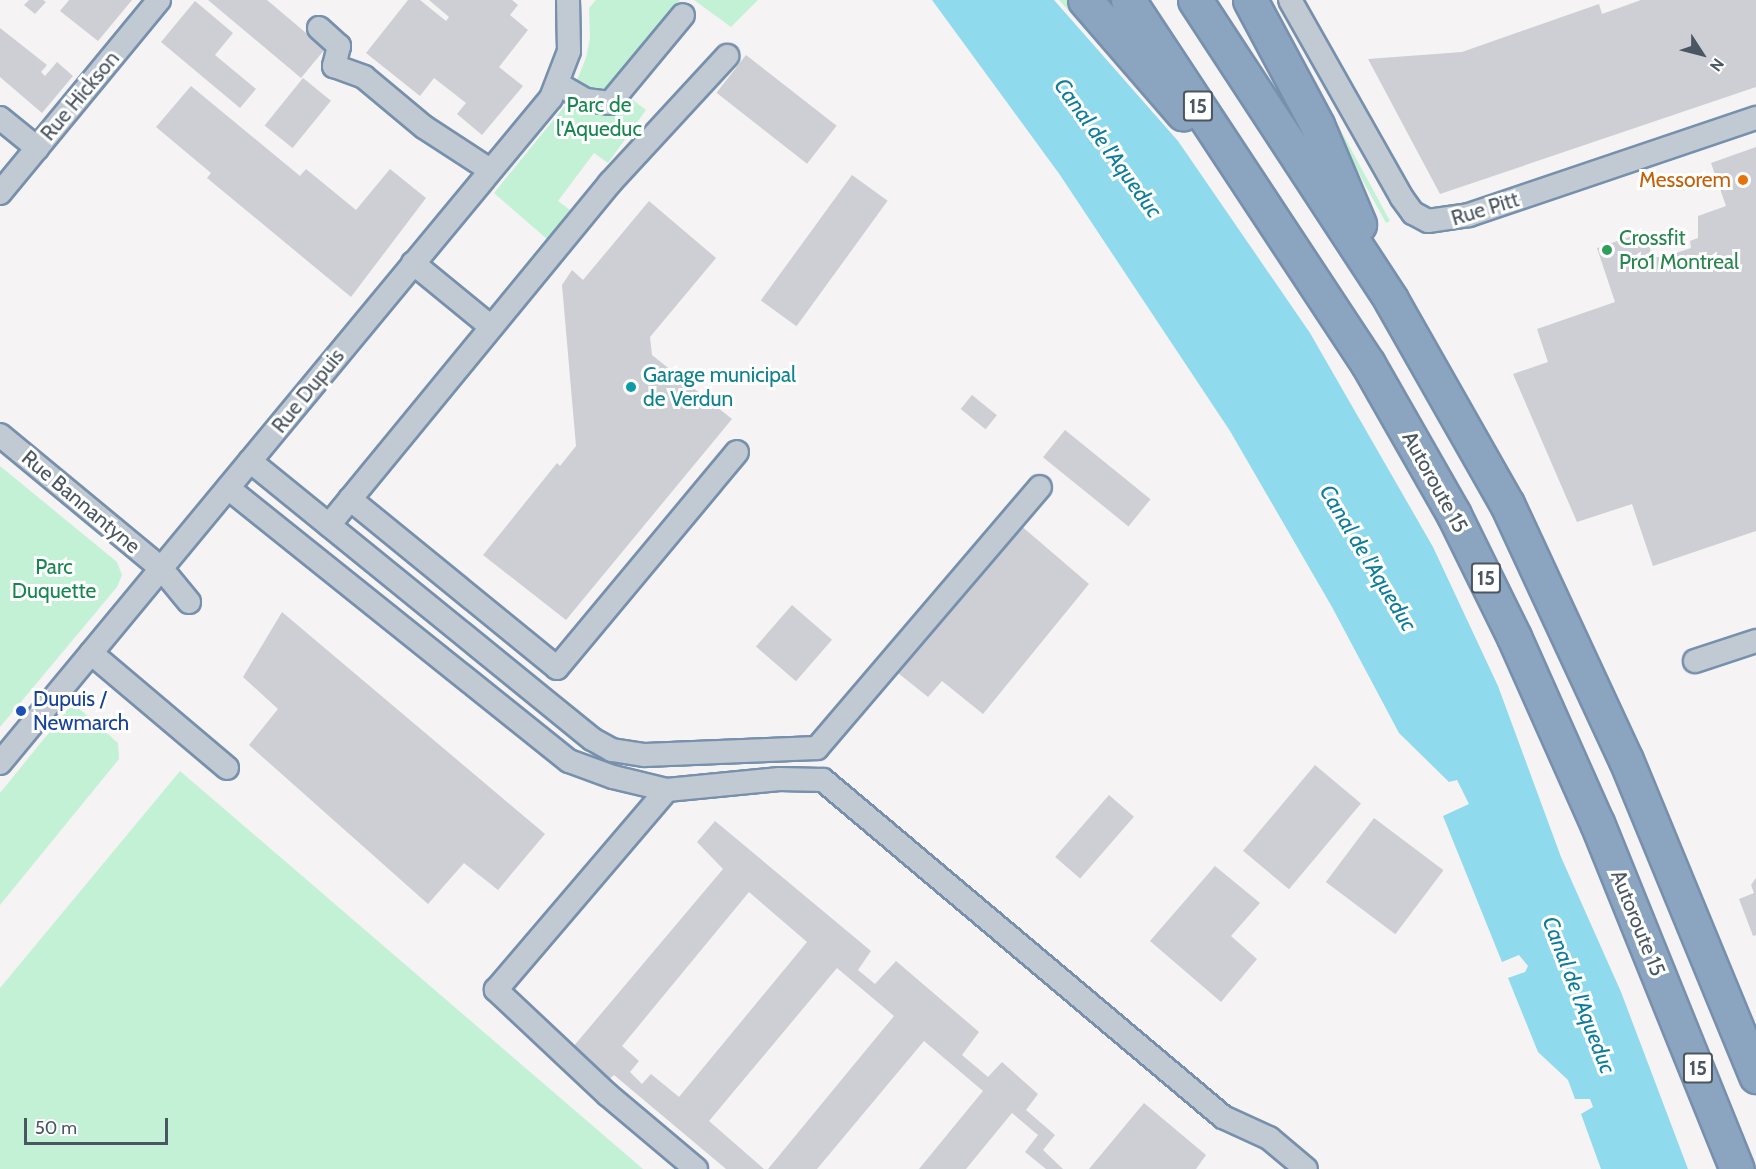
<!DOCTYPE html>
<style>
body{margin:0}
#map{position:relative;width:1756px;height:1169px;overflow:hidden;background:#f5f3f3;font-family:Cabin,sans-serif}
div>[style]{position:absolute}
.green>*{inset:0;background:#c3f1d5}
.water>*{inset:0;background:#90daee}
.building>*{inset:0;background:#cdcfd5;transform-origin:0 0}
.roads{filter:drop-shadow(2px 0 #7690ad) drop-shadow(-2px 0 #7690ad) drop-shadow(0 2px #7690ad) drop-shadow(0 -2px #7690ad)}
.minor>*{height:22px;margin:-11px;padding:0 11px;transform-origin:11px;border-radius:11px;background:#c1cad2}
.highway>*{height:33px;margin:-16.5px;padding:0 16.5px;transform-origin:16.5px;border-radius:16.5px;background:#8ba5c1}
.dots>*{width:16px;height:16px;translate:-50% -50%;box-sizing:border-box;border:3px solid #fff;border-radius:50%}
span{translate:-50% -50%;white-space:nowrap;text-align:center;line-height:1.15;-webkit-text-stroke:6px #fff;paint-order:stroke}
.shield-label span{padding:2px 4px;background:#fff;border:2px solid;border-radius:4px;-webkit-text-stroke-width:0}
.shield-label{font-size:20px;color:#4a5661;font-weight:700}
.street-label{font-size:21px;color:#4a5661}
.park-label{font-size:21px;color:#17864f}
.food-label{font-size:21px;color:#c56008}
.right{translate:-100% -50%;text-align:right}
.leisure-label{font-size:21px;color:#27864d}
.left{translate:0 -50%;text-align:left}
.culture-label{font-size:21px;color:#0d838f}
.transit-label{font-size:21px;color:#164399}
.water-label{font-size:22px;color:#0c7c9b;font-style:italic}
.north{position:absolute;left:1672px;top:24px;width:60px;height:60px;-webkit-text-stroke:4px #fff;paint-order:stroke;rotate:126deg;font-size:16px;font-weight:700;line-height:24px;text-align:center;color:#4a5661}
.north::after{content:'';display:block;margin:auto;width:21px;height:27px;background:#4a5661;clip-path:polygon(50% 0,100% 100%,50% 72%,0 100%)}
.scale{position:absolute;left:24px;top:1118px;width:144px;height:27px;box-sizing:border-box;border:3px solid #4a5661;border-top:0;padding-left:8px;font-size:18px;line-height:21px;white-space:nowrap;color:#4a5661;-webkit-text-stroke:4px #fff;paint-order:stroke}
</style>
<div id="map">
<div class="green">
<div style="clip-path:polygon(596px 0,680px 0,613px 85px,646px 110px,608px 163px,594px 153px,558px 201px,570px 210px,547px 239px,494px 193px,568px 102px,586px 58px,590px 38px,589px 8px)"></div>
<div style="clip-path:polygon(694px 0,758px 0,731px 27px)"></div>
<div style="clip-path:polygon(1059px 0,1071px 0,1153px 106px,1139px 90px)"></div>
<div style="clip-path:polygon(1264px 0,1270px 0,1390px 221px,1386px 223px)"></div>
<div style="clip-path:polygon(0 466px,117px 562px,122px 575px,117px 587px,0 727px)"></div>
<div style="clip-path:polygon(73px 703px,118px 743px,119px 759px,0 905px,0 793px)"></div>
<div style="clip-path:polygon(180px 771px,643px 1169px,0 1169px,0 988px)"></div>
</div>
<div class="water">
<div style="clip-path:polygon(932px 0,1054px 0,1178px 141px,1310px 333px,1433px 547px,1498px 686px,1561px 857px,1621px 992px,1688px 1169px,1601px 1169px,1581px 1114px,1593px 1107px,1590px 1099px,1575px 1099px,1568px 1080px,1538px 1052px,1508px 978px,1525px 972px,1528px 966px,1519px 955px,1502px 962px,1443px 816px,1469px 804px,1457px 780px,1449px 782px,1399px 733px,1332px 607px,1230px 431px,1060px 175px)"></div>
</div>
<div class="building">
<div style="clip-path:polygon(29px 0,43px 0,46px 2px,35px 14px,24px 5px)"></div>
<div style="clip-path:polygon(69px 0,132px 0,98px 41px,60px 11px)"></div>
<div style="clip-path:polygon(208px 0,267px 0,325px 49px,301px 78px)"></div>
<div style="clip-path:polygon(408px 0,420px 0,446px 21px,449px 17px,429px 0,512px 0,518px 5px,510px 15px,528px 30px,499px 67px,523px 86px,482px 135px,457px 114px,466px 103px,434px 78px,420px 96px,366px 53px)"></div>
<div style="clip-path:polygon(1641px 0,1756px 0,1756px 87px,1440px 194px,1368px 59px,1462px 52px,1599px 4px,1602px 14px)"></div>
<div style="clip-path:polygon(195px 1px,233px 33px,215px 55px,256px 89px,240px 108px,161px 42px)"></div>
<div style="clip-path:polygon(0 28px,47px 65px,41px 72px,45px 76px,57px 62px,73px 76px,42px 113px,0 77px)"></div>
<div style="left:746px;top:55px;width:115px;height:48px;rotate:38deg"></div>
<div style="left:303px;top:78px;width:36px;height:61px;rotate:39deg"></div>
<div style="clip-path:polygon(191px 86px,300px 176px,306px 169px,356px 210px,390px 169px,426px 198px,351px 297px,207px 178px,211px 173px,156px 127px)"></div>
<div style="clip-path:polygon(1756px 147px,1756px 531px,1653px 566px,1632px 504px,1577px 522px,1513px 374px,1548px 362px,1537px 329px,1615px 302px,1597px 248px,1644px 232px,1653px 257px,1664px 257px,1691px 248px,1690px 241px,1698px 238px,1698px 216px,1726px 206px,1711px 163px)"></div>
<div style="left:852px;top:175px;width:44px;height:155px;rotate:36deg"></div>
<div style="clip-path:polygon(649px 201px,716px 258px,650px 337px,652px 355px,732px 419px,566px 620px,483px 555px,557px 463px,560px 466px,576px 446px,562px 285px,572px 270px,583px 280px)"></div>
<div style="left:972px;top:395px;width:32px;height:18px;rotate:39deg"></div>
<div style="left:1065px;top:430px;width:110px;height:35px;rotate:39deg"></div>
<div style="clip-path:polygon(1019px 524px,1089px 584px,983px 714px,942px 681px,928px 697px,898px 673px)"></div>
<div style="left:792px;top:605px;width:53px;height:55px;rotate:41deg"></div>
<div style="clip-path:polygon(282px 612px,545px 834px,498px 890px,464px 863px,428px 904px,249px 745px,278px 709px,243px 677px)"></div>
<div style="left:1315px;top:765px;width:60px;height:112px;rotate:40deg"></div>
<div style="left:1109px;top:795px;width:33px;height:82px;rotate:41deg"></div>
<div style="left:1374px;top:818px;width:87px;height:80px;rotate:37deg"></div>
<div style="clip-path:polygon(evenodd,715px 821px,871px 951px,858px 970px,875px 984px,896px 961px,979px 1032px,962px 1055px,988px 1077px,1002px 1062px,1038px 1094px,1026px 1110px,1055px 1135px,1043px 1150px,1063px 1169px,1046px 1169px,1025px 1152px,1038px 1135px,1012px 1113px,966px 1169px,919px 1169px,983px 1091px,924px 1041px,817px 1169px,768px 1169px,894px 1016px,837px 968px,709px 1121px,764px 1169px,726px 1169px,614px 1075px,607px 1081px,576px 1057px,581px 1052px,573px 1047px,723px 869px,697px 842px,715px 821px,749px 892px,807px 942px,679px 1097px,651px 1074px,642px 1084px,630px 1072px,639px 1061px,622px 1046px,749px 892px)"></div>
<div style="clip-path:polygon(1215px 866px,1260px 903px,1231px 936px,1257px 959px,1221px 1002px,1150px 941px)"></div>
<div style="clip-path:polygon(1756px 878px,1756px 935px,1753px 936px,1739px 899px,1754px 893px,1751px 885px)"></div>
<div style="clip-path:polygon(1144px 1103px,1206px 1155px,1196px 1169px,1089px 1169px)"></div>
</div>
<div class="roads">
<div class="minor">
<div style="left:1290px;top:0;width:227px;rotate:60.5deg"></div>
<div style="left:1402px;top:198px;width:19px;rotate:54deg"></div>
<div style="left:1413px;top:213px;width:17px;rotate:28deg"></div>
<div style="left:1428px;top:221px;width:41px;rotate:-8.3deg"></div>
<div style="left:1469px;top:215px;width:303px;rotate:-18.7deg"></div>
<div style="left:319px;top:28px;width:27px;rotate:42deg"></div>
<div style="left:339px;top:46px;width:21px;rotate:104deg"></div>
<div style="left:334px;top:66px;width:32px;rotate:20deg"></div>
<div style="left:364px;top:77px;width:78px;rotate:39.8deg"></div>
<div style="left:424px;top:127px;width:79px;rotate:33.1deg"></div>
<div style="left:558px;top:84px;width:32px;rotate:30deg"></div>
<div style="left:586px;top:100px;width:24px;rotate:7deg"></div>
<div style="left:610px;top:103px;width:114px;rotate:-50.3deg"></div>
<div style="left:0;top:118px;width:48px;rotate:39deg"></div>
<div style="left:0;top:193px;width:250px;rotate:-50.5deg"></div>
<div style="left:413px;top:263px;width:99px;rotate:39.3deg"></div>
<div style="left:0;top:435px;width:209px;rotate:39.6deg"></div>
<div style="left:161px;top:568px;width:44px;rotate:50.5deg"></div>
<div style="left:250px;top:461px;width:441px;rotate:39.1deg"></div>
<div style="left:592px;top:739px;width:23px;rotate:29deg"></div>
<div style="left:612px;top:750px;width:33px;rotate:9deg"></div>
<div style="left:645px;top:755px;width:172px;rotate:-2.3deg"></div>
<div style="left:817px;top:748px;width:343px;rotate:-49.5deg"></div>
<div style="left:228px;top:488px;width:437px;rotate:38.7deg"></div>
<div style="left:569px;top:761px;width:47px;rotate:20deg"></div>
<div style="left:613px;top:777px;width:56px;rotate:13.5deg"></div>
<div style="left:350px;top:499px;width:267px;rotate:39.2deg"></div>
<div style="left:557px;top:668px;width:281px;rotate:-50.2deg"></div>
<div style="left:329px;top:525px;width:443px;rotate:-50.6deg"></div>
<div style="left:610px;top:183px;width:173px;rotate:-47.3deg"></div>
<div style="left:91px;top:653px;width:178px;rotate:40.2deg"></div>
<div style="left:1695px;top:661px;width:64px;rotate:-18.2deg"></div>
<div style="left:0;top:763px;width:864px;rotate:-50.36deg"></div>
<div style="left:551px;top:98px;width:50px;rotate:-69deg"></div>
<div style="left:569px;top:51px;width:51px;rotate:-91.1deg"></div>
<div style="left:696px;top:1169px;width:115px;rotate:-139.9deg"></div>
<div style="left:608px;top:1095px;width:154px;rotate:-136.8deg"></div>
<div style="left:496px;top:990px;width:263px;rotate:-49.5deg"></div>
<div style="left:667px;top:790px;width:113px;rotate:-5.6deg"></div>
<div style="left:779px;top:779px;width:44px;rotate:1.3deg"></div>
<div style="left:823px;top:780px;width:523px;rotate:40.11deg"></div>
<div style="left:1223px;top:1117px;width:51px;rotate:24.5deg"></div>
<div style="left:1269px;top:1138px;width:48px;rotate:40deg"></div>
</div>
<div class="highway">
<div style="left:1085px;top:0;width:150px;rotate:49.1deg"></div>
<div style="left:1128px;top:0;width:436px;rotate:56.6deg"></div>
<div style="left:1368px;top:364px;width:172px;rotate:60.3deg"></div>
<div style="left:1453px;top:513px;width:138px;rotate:63.8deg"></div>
<div style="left:1514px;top:637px;width:204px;rotate:66deg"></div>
<div style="left:1597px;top:823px;width:373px;rotate:68deg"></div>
<div style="left:1195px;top:0;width:358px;rotate:56.8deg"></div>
<div style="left:1391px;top:300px;width:235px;rotate:60.4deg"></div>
<div style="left:1507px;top:504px;width:282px;rotate:65.1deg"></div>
<div style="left:1626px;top:760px;width:342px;rotate:67.6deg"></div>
<div style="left:1250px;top:0;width:142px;rotate:61.8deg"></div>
<div style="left:1317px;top:125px;width:108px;rotate:67deg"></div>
</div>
</div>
<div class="dots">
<div style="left:1743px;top:180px;background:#e8710a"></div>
<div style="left:1607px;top:250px;background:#2e9e5b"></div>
<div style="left:631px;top:387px;background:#0f9aa8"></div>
<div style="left:21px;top:711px;background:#1a4fb4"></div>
</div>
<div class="shield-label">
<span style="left:1198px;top:106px">15</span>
<span style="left:1486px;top:578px">15</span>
<span style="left:1698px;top:1068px">15</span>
</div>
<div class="street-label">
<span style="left:80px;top:96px;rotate:-50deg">Rue Hickson</span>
<span style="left:1485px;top:209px;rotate:-17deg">Rue Pitt</span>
<span style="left:308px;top:391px;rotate:-51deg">Rue Dupuis</span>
<span style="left:1435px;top:482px;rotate:61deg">Autoroute 15</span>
<span style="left:81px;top:502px;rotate:40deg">Rue Bannantyne</span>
<span style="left:1638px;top:923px;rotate:68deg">Autoroute 15</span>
</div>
<div class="park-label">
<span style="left:599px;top:117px">Parc de<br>l'Aqueduc</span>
<span style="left:54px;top:579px">Parc<br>Duquette</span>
</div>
<div class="food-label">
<span class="right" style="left:1731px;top:180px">Messorem</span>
</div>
<div class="leisure-label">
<span class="left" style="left:1619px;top:250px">Crossfit<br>Pro1 Montreal</span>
</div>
<div class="culture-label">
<span class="left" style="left:643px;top:387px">Garage municipal<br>de Verdun</span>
</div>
<div class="transit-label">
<span class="left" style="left:33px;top:711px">Dupuis /<br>Newmarch</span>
</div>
<div class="water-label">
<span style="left:1108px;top:148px;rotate:54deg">Canal de l'Aqueduc</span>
<span style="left:1368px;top:558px;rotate:59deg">Canal de l'Aqueduc</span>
<span style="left:1579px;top:995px;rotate:69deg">Canal de l'Aqueduc</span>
</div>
<div class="north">N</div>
<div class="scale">50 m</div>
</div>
